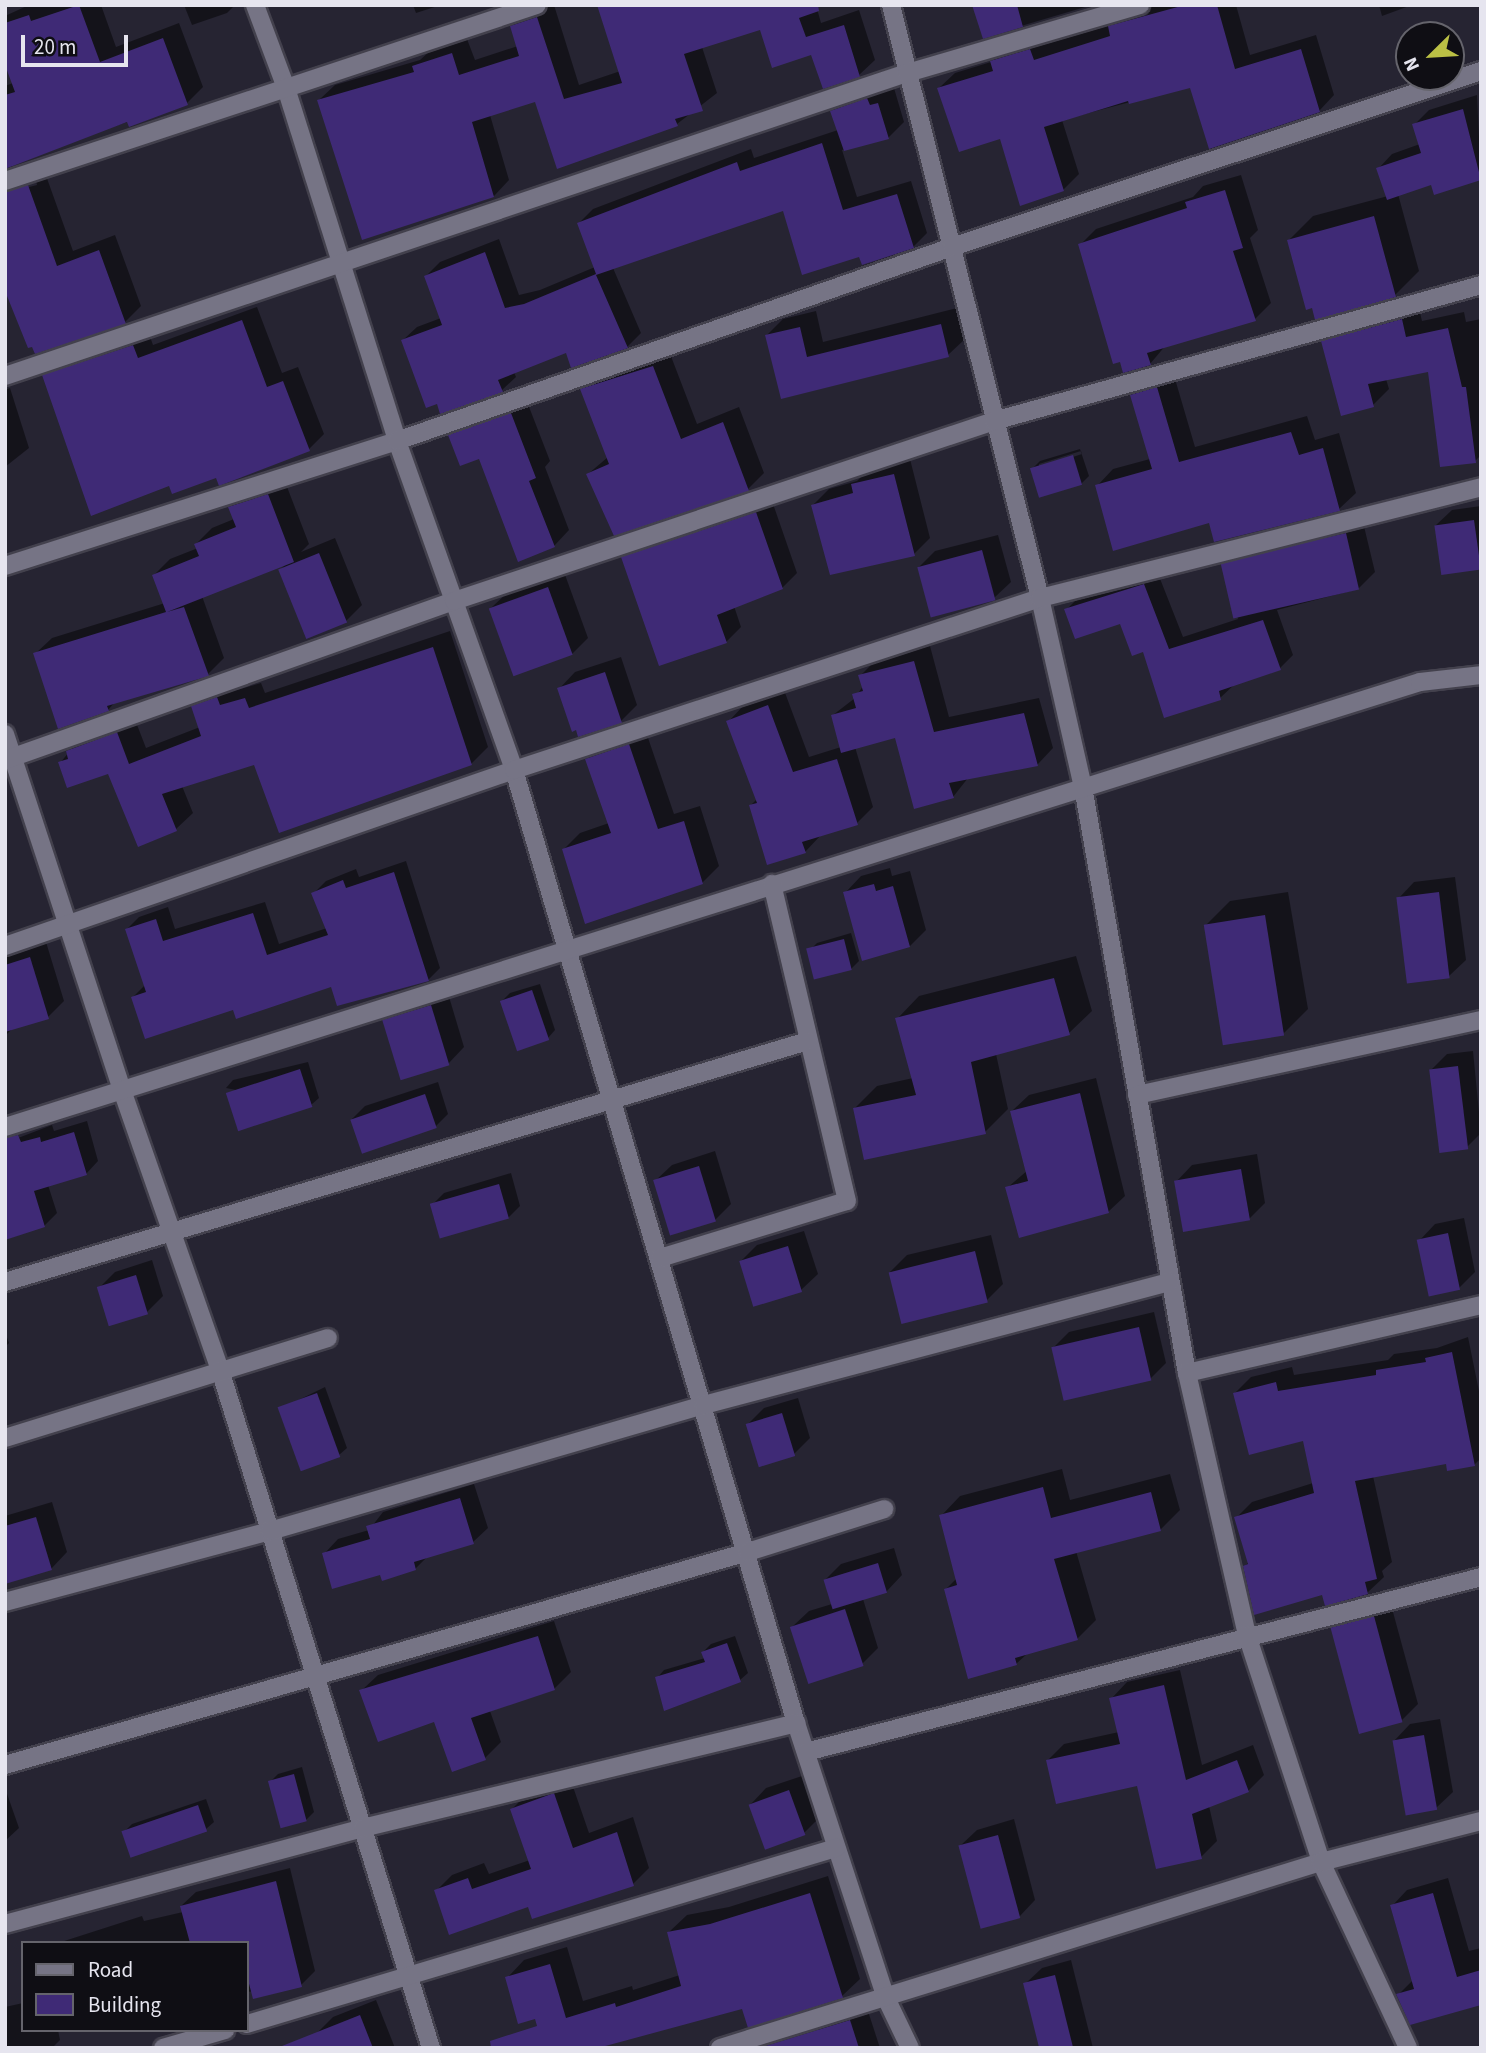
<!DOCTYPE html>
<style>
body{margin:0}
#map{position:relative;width:1486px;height:2053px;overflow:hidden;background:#262432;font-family:"Source Sans 3",sans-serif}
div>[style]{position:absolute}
.shadow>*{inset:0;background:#0007}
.building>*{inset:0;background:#3f2a76;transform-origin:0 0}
.roads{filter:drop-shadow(2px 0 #43414d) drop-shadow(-2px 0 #43414d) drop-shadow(0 2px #43414d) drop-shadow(0 -2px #43414d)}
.minor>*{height:18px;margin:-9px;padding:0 9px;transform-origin:9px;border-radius:9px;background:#767485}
span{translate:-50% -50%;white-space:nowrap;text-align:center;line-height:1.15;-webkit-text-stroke:5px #0f0e14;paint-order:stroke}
.frame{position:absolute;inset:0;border:7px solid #e6e5ef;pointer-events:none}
.legend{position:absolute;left:21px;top:1941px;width:228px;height:91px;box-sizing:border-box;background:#0f0e14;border:2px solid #65646c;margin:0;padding:9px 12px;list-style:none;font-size:21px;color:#e6e5ef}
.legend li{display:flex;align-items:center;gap:14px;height:35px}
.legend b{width:35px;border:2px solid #65646c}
.north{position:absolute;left:1395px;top:21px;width:70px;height:70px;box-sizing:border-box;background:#0f0e14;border:2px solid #65646c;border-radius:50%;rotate:246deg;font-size:19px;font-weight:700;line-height:28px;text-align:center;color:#e6e5ef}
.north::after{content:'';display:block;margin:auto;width:24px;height:32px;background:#bbc045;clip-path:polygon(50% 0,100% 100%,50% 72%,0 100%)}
.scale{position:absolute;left:21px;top:35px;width:107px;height:32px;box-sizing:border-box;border:4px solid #e6e5ef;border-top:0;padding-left:9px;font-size:21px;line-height:24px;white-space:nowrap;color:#e6e5ef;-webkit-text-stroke:5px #0f0e14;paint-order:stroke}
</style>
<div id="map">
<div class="shadow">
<div style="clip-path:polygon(evenodd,29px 5px,101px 5px,116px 47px,179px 23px,203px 87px,187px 103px,65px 142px,11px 164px,18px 177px,44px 170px,73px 251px,115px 235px,141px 306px,125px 322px,5px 285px,5px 86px,13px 83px,5px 60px,5px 16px,29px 5px,36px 181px,37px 185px,9px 192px,9px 188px,36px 181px)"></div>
<div style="clip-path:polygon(184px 5px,235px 5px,227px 13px,192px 25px)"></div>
<div style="clip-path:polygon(413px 5px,441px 5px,416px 13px)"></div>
<div style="clip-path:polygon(544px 5px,554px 5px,579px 85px,816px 5px,821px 23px,859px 10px,875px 60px,859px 75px,824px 87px,812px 53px,762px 28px,702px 47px,717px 93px,677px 124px,536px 100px,490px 115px,509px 180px,494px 196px,319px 100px,335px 85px,420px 60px,430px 51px,467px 39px,475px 60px,518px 46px,512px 26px,527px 11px)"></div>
<div style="clip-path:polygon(976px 5px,1092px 5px,984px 37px)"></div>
<div style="clip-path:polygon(1146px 5px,1236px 5px,1250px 55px,1316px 35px,1334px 95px,1319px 111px,1191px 86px,1062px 120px,1079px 174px,1063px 190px,939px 88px,955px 73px,991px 62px,1007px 46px)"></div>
<div style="clip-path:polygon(1379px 5px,1412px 5px,1382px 16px)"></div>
<div style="clip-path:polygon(884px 83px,886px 90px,894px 88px,904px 122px,888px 138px,842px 150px,857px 197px,911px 181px,927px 233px,913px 247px,861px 255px,784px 209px,613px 268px,641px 333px,627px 347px,567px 351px,514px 372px,516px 377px,502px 390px,403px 340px,417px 327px,441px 318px,426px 276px,440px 262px,499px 239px,519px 295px,540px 290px,595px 267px,579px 223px,593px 209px,751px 149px,754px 158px,838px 130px,832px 111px,848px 95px)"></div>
<div style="clip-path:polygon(1477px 95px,1481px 179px,1435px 193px,1432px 183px,1398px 194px,1419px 271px,1395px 295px,1313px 306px,1289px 240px,1313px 216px,1388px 196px,1378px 169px,1392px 154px,1420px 144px,1414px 125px,1429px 110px)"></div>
<div style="clip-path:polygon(1241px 175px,1258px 230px,1250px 238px,1271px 303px,1255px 319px,1166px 345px,1150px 364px,1080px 245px,1096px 229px,1193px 197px,1203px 186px)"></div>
<div style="clip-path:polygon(1418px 304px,1422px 321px,1464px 312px,1466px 322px,1481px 319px,1481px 455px,1475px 461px,1430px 370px,1386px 379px,1389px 389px,1373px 405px,1323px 342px,1339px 326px)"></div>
<div style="clip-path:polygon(257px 307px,282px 373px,298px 367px,324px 434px,309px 449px,170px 484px,44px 376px,59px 361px,148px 331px,153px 345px)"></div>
<div style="clip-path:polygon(957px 308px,965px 339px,948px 355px,782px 397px,767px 335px,783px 319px,816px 311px,823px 342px)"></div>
<div style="clip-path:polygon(669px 351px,697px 424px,739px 407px,764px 473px,748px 489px,588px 474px,608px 457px,582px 390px,598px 373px)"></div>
<div style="clip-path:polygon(1173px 372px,1195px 447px,1307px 416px,1315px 440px,1339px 433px,1356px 493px,1339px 509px,1210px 521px,1097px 486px,1113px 469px,1150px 459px,1132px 395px,1148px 379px)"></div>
<div style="clip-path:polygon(10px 388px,29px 448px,5px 467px,5px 390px)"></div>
<div style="clip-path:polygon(526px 399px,550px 461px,545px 467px,569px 530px,554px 546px,480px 457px,450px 436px,466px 420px)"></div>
<div style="clip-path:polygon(evenodd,1080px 449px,1089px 476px,1081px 484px,1032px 469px,1040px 461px,1080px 449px,1081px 451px,1082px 454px,1039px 468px,1039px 464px,1081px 451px)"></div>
<div style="clip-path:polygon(910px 459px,930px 538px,914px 554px,813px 505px,829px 489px,857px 481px,869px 469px)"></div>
<div style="clip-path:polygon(284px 479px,309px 544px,301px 552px,335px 538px,362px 605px,346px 621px,280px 570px,288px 562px,202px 596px,224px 658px,208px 674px,115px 702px,108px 710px,35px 654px,52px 638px,165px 603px,154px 575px,170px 559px,198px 548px,196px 544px,212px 528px,234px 519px,230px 507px,246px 491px)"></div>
<div style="clip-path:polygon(771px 498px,797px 573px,782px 588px,734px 606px,741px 627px,726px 642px,624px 560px,639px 545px)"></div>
<div style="clip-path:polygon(1481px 506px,1481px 568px,1443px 574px,1435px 526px,1452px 510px)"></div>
<div style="clip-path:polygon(1362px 518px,1375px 572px,1358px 589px,1277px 610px,1293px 655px,1280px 668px,1235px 684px,1220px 698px,1144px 650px,1121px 621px,1066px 610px,1080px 596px,1157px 571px,1183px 637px,1238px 619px,1223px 565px,1239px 549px)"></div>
<div style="clip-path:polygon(998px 535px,1011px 582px,994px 598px,919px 567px,935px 551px)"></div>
<div style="clip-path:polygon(564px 572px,588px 638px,572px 654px,491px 608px,508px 592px)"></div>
<div style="clip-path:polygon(450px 631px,488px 747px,471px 764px,255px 763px,182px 786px,193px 813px,176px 829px,139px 845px,108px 772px,60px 763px,84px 734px,134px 717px,146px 748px,200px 727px,193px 707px,210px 690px,234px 682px,237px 690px,261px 683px,265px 693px)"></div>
<div style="clip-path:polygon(930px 646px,949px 717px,1039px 698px,1053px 748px,1038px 764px,968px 778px,953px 797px,896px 736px,855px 747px,873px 807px,857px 823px,821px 835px,805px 852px,751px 805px,757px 799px,728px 722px,744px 705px,784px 690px,809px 757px,841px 747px,833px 715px,855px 698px,863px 686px,860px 676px,876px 660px)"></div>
<div style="clip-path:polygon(621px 657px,637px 705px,621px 721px,559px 689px,575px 672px)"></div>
<div style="clip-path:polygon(645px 729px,674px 814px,700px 806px,719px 866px,702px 883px,564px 849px,580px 833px,609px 823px,587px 759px,604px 743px)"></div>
<div style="clip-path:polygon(406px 861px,440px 968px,428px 980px,332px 985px,234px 1008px,133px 997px,145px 985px,127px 929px,139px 917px,168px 907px,175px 929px,265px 902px,279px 944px,327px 928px,313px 894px,326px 881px,356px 869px,359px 877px)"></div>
<div style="clip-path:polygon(890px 868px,892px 876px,910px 871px,926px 930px,910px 946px,845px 893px,861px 876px)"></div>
<div style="clip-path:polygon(1455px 877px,1466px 960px,1449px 976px,1398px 899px,1414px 882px)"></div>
<div style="clip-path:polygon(1288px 892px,1308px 1009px,1284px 1033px,1206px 925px,1230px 901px)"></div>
<div style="clip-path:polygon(851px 933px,859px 961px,851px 969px,809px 951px,817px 943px)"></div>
<div style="clip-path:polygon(46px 942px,64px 1001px,48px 1017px,13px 1028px,5px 1036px,5px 955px)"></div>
<div style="clip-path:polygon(1076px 956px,1092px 1011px,1069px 1033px,996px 1054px,1008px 1109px,985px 1132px,855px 1108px,877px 1086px,913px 1078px,897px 1019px,919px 996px)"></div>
<div style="clip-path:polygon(540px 984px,555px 1030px,548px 1038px,502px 1001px,510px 993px)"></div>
<div style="clip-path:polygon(447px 990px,464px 1047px,448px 1064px,384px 1021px,400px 1005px)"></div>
<div style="clip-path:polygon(1473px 1051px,1481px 1133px,1467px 1147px,1431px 1070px,1447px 1054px)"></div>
<div style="clip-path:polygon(308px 1062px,319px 1098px,311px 1105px,226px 1088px,233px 1080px)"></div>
<div style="clip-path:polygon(1096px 1078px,1125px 1196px,1108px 1212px,1007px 1188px,1028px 1170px,1012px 1111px,1029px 1095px)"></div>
<div style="clip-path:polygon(438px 1082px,448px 1114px,436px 1126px,352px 1119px,365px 1106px)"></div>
<div style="clip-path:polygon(87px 1121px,98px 1161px,86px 1174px,48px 1185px,57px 1213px,44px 1226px,5px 1143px,52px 1125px,54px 1131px)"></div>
<div style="clip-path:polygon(715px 1151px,731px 1204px,715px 1220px,655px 1181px,672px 1165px)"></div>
<div style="clip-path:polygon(1257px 1154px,1265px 1203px,1249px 1219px,1176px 1182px,1192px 1165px)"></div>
<div style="clip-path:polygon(511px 1173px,520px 1206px,508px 1218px,432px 1205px,444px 1193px)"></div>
<div style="clip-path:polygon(1464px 1218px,1475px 1272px,1459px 1288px,1419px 1241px,1435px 1224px)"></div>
<div style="clip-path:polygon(804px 1231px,818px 1274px,801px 1290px,741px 1261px,757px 1245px)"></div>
<div style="clip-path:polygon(991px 1235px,1003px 1284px,987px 1300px,890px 1272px,907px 1255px)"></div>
<div style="clip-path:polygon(152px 1260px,163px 1296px,147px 1312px,99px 1288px,115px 1272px)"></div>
<div style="clip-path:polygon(1154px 1312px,1166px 1363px,1150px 1379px,1053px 1348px,1069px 1332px)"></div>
<div style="clip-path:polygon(5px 1332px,9px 1343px,5px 1347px)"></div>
<div style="clip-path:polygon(1468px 1337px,1481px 1401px,1481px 1458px,1474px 1465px,1447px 1462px,1373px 1476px,1392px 1562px,1382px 1571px,1384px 1577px,1367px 1593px,1323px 1593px,1245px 1566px,1249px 1562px,1236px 1518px,1252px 1502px,1313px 1483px,1305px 1439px,1235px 1393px,1251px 1377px,1292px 1367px,1294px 1375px,1388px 1360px,1394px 1354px,1437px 1348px)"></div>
<div style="clip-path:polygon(325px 1387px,347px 1448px,339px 1455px,302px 1469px,280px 1409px)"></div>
<div style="clip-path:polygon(798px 1398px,810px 1438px,794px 1454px,748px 1424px,764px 1408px)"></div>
<div style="clip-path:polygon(1062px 1469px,1070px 1500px,1170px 1474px,1180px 1510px,1160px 1530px,1076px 1551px,1096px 1620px,1077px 1639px,1028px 1653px,1016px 1664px,946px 1589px,957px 1578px,941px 1516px,960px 1496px)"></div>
<div style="clip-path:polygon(474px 1484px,488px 1528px,473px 1542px,428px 1556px,415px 1569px,381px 1572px,324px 1554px,338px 1539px,369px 1530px,383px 1512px)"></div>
<div style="clip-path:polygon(52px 1502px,67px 1552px,51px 1569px,5px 1582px,5px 1516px)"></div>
<div style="clip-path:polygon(894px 1548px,902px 1575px,886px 1592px,863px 1599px,878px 1648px,862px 1664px,792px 1627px,809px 1611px,832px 1604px,825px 1580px,841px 1564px)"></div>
<div style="clip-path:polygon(1390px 1601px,1418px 1704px,1402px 1720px,1333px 1628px,1349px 1612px)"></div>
<div style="clip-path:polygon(554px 1621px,571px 1672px,554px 1689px,490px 1711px,501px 1742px,485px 1758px,435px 1720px,361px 1691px,378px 1675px)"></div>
<div style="clip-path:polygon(735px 1636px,748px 1673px,740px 1680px,657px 1678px,664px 1670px,705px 1658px,703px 1652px,711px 1644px)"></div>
<div style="clip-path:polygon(1180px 1670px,1202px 1765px,1253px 1745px,1264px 1775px,1248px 1791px,1209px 1806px,1217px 1841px,1201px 1857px,1138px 1784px,1048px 1760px,1064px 1744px,1119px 1732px,1111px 1699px,1127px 1682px)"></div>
<div style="clip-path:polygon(1440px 1719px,1453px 1792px,1436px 1808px,1394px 1741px,1410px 1724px)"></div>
<div style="clip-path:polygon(302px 1767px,314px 1812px,306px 1820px,270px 1782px,278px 1774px)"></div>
<div style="clip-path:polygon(805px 1775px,820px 1817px,804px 1833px,750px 1805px,766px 1788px)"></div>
<div style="clip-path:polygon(570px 1778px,589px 1833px,633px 1817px,649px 1868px,633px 1884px,529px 1905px,436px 1891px,452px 1875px,484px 1863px,489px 1874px,530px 1860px,512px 1809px,528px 1793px)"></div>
<div style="clip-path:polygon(5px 1788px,19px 1828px,5px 1841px)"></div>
<div style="clip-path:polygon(206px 1799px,214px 1822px,206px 1829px,124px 1832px,132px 1824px)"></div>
<div style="clip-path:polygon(1014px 1819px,1035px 1900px,1019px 1917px,960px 1846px,977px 1830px)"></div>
<div style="clip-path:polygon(290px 1868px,315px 1971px,301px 1985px,247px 1992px,247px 1943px,58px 1943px,142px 1916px,144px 1921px,183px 1912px,181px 1906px,196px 1892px)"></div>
<div style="clip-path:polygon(828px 1876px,860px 1979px,842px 1996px,743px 2007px,664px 2025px,536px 2017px,507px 1978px,524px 1960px,567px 1947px,583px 2001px,632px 1986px,633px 1990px,680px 1975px,669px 1932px,687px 1915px,729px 1907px)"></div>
<div style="clip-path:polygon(1448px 1878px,1469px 1951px,1481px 1948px,1481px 2003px,1398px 1995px,1413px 1980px,1392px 1906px,1407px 1890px)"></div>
<div style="clip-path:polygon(1071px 1960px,1093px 2048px,1041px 2048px,1025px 1984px,1042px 1968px)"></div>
<div style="clip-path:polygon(376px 2000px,395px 2048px,323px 2048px,317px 2033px,333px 2017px)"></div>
<div style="clip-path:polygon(23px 2003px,23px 2030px,58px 2030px,60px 2040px,52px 2048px,5px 2048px,5px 2007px)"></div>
<div style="clip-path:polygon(866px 2005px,880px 2048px,822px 2048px,817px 2031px,833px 2015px)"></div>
</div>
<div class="building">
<div style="clip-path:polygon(79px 5px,100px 62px,163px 38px,188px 105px,129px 127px,127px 122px,5px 169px,5px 95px,15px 92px,5px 65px,5px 23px,29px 15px,31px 21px)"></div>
<div style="clip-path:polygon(597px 5px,818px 5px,819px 11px,799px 18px,806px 37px,844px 25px,860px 77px,823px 89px,811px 55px,772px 68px,760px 30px,684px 54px,703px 111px,675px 119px,678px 126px,557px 169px,535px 102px,472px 122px,494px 197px,362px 240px,317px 100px,414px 72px,412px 66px,452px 53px,459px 75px,519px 56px,510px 26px,537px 17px,564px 99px,622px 83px)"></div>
<div style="clip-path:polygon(972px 5px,1017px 5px,1023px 27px,983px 39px)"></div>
<div style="clip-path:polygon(1185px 5px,1217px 5px,1235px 69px,1301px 49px,1320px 112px,1209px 149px,1190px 88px,1129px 104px,1128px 101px,1044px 127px,1064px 191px,1020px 206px,1000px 139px,959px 152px,937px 88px,993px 71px,990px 61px,1030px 49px,1034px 60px,1110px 36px,1108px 26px)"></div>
<div style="clip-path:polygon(867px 98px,870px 105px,878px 103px,889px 139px,844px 151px,830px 111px)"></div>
<div style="clip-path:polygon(1463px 109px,1481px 180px,1434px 195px,1431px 185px,1387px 200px,1376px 168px,1421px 153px,1412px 124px)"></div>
<div style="clip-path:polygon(822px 143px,843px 210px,897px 194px,914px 248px,862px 265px,859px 257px,802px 275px,783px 211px,596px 275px,628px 348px,571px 368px,566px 353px,498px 380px,503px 392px,440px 414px,437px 404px,426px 408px,401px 340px,442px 325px,424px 276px,485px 252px,505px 308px,524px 304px,596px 274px,577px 223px,737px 162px,740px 171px)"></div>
<div style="clip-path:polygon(28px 185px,57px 266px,99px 250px,126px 324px,35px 354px,32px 347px,28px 348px,5px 291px,5px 192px)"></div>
<div style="clip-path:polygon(1225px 190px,1243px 248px,1233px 251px,1256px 321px,1147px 353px,1151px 365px,1123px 373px,1120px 362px,1113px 364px,1078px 244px,1187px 208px,1185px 202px)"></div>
<div style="clip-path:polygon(1374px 216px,1396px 297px,1315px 320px,1312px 308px,1306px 310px,1287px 240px)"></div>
<div style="clip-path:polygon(1402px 319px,1406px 337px,1448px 328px,1462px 387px,1466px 387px,1476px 463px,1440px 467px,1428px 372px,1368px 384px,1374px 407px,1341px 416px,1321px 341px)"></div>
<div style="clip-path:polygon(242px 320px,267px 387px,283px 381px,310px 451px,219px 486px,216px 478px,172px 494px,169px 486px,91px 516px,42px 375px,133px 345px,138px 358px)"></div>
<div style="clip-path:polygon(941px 324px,949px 357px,781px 399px,765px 335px,800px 327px,807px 357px)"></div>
<div style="clip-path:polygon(653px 366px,681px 439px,723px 422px,749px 491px,614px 536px,586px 474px,609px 464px,580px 389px)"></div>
<div style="clip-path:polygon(1157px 387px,1179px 462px,1291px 432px,1299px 455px,1323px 448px,1340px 511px,1214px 542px,1209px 523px,1113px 551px,1095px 485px,1152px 469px,1130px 395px)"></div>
<div style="clip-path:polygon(511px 413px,536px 478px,529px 481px,555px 547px,518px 562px,479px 459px,460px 466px,448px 435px)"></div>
<div style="left:1073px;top:455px;width:31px;height:45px;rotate:73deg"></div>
<div style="clip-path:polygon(894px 474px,915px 556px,830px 575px,811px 505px,853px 493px,851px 484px)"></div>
<div style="clip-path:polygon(268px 494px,294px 562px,167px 612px,184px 607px,209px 676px,107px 706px,109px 711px,58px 729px,33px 653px,166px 612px,152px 575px,199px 556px,194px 544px,236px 527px,228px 507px)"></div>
<div style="clip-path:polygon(756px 512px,783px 589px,717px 615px,727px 643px,659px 666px,621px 557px)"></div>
<div style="left:1474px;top:520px;width:50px;height:40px;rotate:82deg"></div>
<div style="left:1346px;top:533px;width:58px;height:129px;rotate:77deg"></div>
<div style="left:982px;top:550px;width:52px;height:67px;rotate:75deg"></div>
<div style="left:319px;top:553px;width:75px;height:44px;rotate:68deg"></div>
<div style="clip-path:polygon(1144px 584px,1169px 649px,1263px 620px,1281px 670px,1219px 691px,1221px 700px,1164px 718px,1143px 652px,1132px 656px,1120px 624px,1075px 639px,1064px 609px)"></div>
<div style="left:548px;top:587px;width:72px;height:63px;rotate:70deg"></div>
<div style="clip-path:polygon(433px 647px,472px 765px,279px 833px,254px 765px,162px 794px,177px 831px,138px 847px,108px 774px,67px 788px,58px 762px,68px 759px,66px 751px,117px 732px,129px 764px,201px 736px,191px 706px,217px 697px,220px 705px,245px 698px,249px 708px)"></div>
<div style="clip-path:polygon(914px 661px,934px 732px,1024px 713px,1038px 766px,949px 783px,954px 798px,914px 809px,895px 738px,841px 753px,831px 715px,856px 708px,852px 694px,863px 691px,858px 675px)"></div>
<div style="clip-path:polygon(605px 672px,622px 723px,578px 737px,576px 730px,572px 732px,557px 688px)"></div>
<div style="clip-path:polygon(768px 705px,793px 772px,837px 759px,858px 825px,802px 842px,806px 853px,767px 865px,749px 805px,757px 803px,726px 721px)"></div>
<div style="clip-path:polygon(629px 744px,658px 829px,684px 821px,703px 884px,585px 924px,562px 849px,611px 833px,585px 759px)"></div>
<div style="clip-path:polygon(394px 872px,429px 981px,337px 1006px,331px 987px,236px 1019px,233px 1010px,145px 1039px,131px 997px,146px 992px,125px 929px,156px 919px,163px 941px,253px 913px,267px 955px,328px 935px,311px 893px,343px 880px,346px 888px)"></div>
<div style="clip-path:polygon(874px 884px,876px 891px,893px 886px,910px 947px,862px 961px,843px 892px)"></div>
<div style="left:1439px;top:892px;width:87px;height:43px;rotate:83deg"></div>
<div style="left:1265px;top:915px;width:122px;height:62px;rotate:81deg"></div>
<div style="left:844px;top:939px;width:32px;height:39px;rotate:76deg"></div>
<div style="clip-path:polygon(30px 957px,49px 1019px,5px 1032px,5px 965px)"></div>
<div style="clip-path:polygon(1054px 978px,1070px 1035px,971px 1062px,986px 1134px,864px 1160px,853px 1108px,916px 1095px,895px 1018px)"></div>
<div style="left:532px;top:990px;width:53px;height:34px;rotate:71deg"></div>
<div style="left:431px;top:1005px;width:63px;height:51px;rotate:73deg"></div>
<div style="left:1458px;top:1066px;width:84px;height:29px;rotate:83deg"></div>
<div style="left:300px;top:1069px;width:40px;height:78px;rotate:72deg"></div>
<div style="clip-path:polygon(1080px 1093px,1109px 1213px,1019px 1238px,1005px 1187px,1028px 1181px,1010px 1111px)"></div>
<div style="left:425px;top:1094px;width:36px;height:79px;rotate:71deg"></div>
<div style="clip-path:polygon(74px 1132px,87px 1175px,34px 1191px,45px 1227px,5px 1240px,5px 1138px,18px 1135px,21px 1142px,40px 1137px,41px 1142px)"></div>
<div style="left:699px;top:1166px;width:58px;height:48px;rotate:73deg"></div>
<div style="left:1241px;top:1169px;width:52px;height:68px;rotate:80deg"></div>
<div style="left:499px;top:1184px;width:36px;height:72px;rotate:74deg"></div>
<div style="left:1448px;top:1233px;width:58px;height:32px;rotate:78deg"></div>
<div style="left:788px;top:1246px;width:48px;height:51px;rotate:73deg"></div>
<div style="left:975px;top:1251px;width:53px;height:89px;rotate:76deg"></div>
<div style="left:136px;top:1275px;width:41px;height:41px;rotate:73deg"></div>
<div style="left:1139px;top:1327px;width:55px;height:90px;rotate:77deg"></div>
<div style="clip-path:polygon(1452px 1352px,1475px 1466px,1447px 1471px,1446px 1464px,1355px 1481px,1377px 1579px,1365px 1582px,1368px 1594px,1325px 1606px,1322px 1595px,1254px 1615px,1243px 1566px,1248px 1564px,1234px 1517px,1314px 1493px,1303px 1441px,1249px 1455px,1233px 1393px,1276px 1382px,1278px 1391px,1376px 1375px,1376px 1370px,1426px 1362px,1425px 1358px)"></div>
<div style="left:317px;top:1393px;width:68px;height:42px;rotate:70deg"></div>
<div style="left:782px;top:1413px;width:45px;height:38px;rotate:73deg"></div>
<div style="clip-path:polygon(1043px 1487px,1051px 1518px,1151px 1492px,1161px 1531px,1054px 1559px,1078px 1640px,1015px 1658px,1017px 1665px,968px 1679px,944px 1589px,957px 1585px,939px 1515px)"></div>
<div style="clip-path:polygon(460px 1498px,474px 1544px,414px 1562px,416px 1570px,382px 1581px,380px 1575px,332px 1589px,322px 1553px,370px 1539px,366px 1526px)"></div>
<div style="clip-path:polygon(36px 1517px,52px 1570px,5px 1584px,5px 1526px)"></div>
<div style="left:878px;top:1563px;width:31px;height:57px;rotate:73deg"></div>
<div style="left:845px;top:1609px;width:60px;height:58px;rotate:72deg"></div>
<div style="left:1374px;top:1616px;width:110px;height:45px;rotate:75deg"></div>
<div style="clip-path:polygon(538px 1636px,555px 1690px,471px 1718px,486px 1760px,452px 1772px,434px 1722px,378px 1742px,359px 1690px)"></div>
<div style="clip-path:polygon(727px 1643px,741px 1682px,664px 1711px,655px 1677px,705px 1662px,701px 1652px)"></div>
<div style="clip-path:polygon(1164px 1685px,1186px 1780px,1237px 1760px,1249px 1792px,1192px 1814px,1202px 1859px,1156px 1869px,1137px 1786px,1056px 1804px,1046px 1760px,1120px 1744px,1109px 1698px)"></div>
<div style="left:1424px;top:1735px;width:76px;height:32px;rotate:80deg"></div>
<div style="left:294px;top:1774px;width:49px;height:27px;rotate:75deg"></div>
<div style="left:789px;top:1790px;width:48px;height:43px;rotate:70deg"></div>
<div style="clip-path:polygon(554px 1793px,573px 1848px,617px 1832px,634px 1886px,532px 1919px,528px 1907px,449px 1935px,434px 1890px,468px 1878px,472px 1889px,531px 1869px,510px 1809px)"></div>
<div style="left:198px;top:1805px;width:28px;height:81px;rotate:71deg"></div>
<div style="left:998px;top:1835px;width:86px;height:41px;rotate:75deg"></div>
<div style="clip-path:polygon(276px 1881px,302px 1987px,253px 1999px,247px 1976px,247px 1943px,190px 1943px,180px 1906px)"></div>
<div style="clip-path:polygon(810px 1893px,843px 1998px,748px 2028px,742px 2009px,598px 2048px,491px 2048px,490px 2041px,537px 2026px,535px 2019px,518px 2024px,505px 1977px,550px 1964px,566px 2018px,615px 2003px,616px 2007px,681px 1986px,667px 1932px,710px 1924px)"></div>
<div style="clip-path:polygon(1433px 1893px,1457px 1977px,1481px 1970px,1481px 2005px,1410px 2025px,1396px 1994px,1414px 1989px,1390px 1905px)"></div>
<div style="left:1055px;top:1975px;width:75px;height:33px;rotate:76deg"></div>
<div style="clip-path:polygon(360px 2015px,373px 2048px,282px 2048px,282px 2046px)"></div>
<div style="clip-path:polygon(850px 2020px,859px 2048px,759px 2048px)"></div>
</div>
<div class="roads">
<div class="minor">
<div style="left:255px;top:5px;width:89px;rotate:69.5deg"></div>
<div style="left:286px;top:88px;width:370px;rotate:72.5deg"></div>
<div style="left:397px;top:441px;width:349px;rotate:70.4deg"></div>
<div style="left:514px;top:770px;width:994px;rotate:73.52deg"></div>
<div style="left:796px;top:1723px;width:289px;rotate:71.9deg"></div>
<div style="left:886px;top:1998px;width:55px;rotate:64.4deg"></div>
<div style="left:891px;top:5px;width:611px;rotate:75.9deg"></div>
<div style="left:1040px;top:598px;width:194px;rotate:77.2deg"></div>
<div style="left:1083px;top:787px;width:595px;rotate:79.94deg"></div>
<div style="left:1187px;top:1373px;width:269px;rotate:77.1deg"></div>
<div style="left:1247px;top:1635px;width:239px;rotate:71.9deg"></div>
<div style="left:1321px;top:1862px;width:205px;rotate:64.9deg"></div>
<div style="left:5px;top:181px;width:560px;rotate:-18.31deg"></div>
<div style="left:5px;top:376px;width:952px;rotate:-18.57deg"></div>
<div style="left:907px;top:73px;width:243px;rotate:-16.3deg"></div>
<div style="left:5px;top:566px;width:411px;rotate:-17.7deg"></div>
<div style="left:397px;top:441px;width:588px;rotate:-19.27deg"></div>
<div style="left:952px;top:247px;width:558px;rotate:-18.4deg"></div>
<div style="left:5px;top:734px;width:378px;rotate:71.8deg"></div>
<div style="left:123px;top:1093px;width:297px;rotate:70.7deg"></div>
<div style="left:221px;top:1373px;width:707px;rotate:72.72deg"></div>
<div style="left:5px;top:760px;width:476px;rotate:-19.5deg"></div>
<div style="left:454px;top:601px;width:569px;rotate:-18.43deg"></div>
<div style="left:994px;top:421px;width:506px;rotate:-15.6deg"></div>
<div style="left:5px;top:946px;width:539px;rotate:-19.07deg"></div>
<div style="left:514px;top:770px;width:553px;rotate:-18.11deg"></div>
<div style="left:1040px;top:598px;width:455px;rotate:-14.1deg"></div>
<div style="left:1137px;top:1095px;width:352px;rotate:-12.3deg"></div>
<div style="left:5px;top:1127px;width:1483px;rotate:-17.46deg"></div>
<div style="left:1420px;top:682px;width:61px;rotate:-6.5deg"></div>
<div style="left:660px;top:1258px;width:195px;rotate:-17deg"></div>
<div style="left:847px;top:1201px;width:326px;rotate:-103.3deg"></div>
<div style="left:5px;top:1282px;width:838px;rotate:-16.71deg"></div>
<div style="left:1187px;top:1373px;width:302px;rotate:-13deg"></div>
<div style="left:5px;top:1438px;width:338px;rotate:-17.2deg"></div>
<div style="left:5px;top:1602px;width:274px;rotate:-15deg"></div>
<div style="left:270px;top:1531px;width:452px;rotate:-16.2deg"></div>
<div style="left:704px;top:1405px;width:482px;rotate:-14.8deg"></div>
<div style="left:806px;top:1752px;width:697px;rotate:-14.53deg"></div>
<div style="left:5px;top:1765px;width:773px;rotate:-16deg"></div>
<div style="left:748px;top:1552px;width:143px;rotate:-17.5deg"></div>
<div style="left:5px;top:1924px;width:371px;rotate:-15deg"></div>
<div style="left:363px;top:1828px;width:446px;rotate:-13.6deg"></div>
<div style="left:247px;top:2024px;width:615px;rotate:-16.64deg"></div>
<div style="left:163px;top:2048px;width:65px;rotate:-16.2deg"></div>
<div style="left:720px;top:2048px;width:629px;rotate:-17.2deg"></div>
<div style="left:1321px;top:1862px;width:165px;rotate:-14.4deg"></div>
</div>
</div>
<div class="frame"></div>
<ul class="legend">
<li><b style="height:9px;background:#767485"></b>Road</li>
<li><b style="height:19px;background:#3f2a76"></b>Building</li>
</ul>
<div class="north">N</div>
<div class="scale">20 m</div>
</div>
